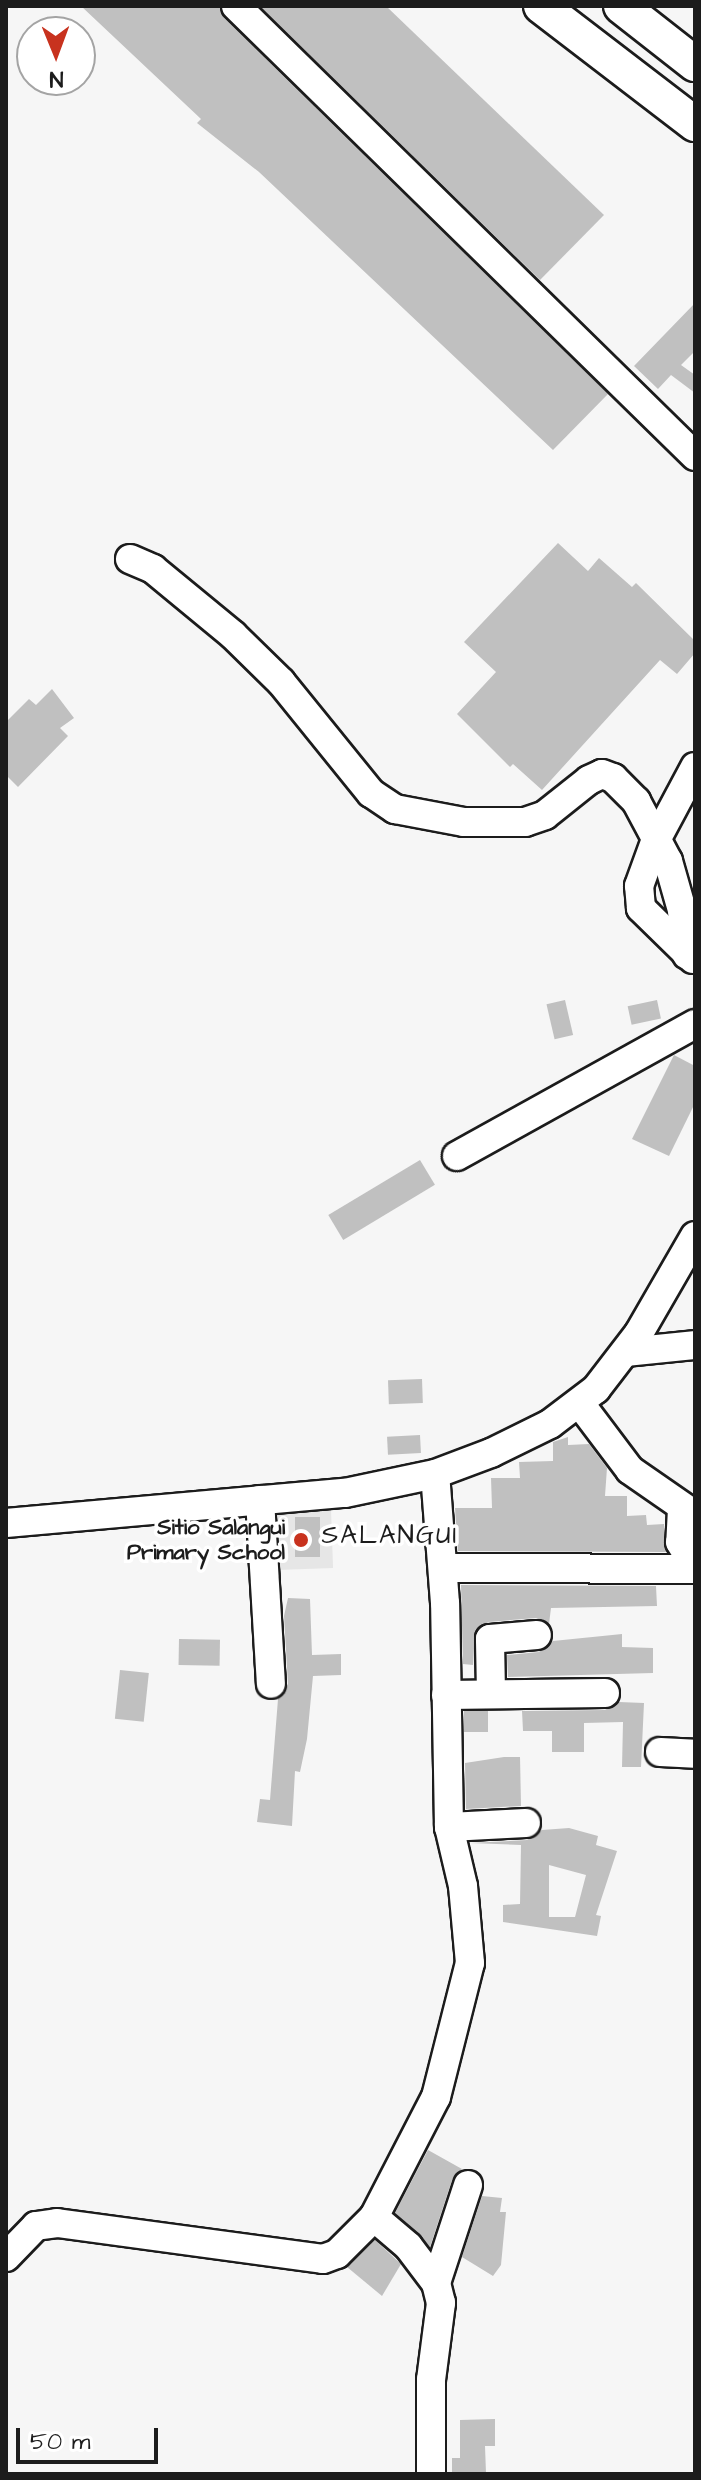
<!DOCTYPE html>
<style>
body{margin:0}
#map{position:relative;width:701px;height:2480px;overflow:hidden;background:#f6f6f6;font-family:"Architects Daughter",sans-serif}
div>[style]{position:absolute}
.built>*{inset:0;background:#e6e6e6;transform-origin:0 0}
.building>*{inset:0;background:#c0c0c0;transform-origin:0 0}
.roads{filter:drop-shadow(2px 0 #1c1c1c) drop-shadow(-2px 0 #1c1c1c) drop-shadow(0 2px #1c1c1c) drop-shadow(0 -2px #1c1c1c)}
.minor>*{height:28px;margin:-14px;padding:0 14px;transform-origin:14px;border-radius:14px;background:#fff}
.major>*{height:34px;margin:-17px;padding:0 17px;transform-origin:17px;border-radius:17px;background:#fff}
.dots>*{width:22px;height:22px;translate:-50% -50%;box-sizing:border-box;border:4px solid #fff;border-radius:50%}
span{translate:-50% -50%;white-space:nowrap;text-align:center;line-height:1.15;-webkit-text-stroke:7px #fff;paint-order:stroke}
.poi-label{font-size:22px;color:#1c1c1c;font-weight:700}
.right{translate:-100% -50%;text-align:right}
.quarter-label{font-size:26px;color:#1c1c1c;letter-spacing:2px}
.frame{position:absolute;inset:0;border:8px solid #1c1c1c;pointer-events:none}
.north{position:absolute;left:16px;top:16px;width:80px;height:80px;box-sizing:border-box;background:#fff;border:2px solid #a4a4a4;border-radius:50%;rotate:179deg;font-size:22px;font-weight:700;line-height:32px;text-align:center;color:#1c1c1c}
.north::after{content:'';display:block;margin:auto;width:28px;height:36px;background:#c8321e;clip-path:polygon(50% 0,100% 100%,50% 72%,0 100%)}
.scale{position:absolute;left:16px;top:2428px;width:142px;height:36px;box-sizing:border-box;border:4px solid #1c1c1c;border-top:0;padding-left:10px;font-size:24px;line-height:28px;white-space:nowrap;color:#1c1c1c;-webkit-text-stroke:6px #fff;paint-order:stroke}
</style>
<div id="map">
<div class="built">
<div style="left:331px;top:1509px;width:59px;height:63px;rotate:88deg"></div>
</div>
<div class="building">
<div style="clip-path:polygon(81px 6px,219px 6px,224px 18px,608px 394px,553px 450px,259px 172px,197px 123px,201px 119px)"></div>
<div style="clip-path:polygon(260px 6px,386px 6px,604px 215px,540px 280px)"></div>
<div style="clip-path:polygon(695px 303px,695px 351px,681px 365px,695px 375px,695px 393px,671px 375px,658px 389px,634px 366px)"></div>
<div style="clip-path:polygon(558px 543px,588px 571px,599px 558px,632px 587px,636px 583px,695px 641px,695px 653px,677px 674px,660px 660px,542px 790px,513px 764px,510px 767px,457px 714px,496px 672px,464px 642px)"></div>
<div style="clip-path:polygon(52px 689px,74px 718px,60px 728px,68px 736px,18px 787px,6px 775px,6px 722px,29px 699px,36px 705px)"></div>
<div style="left:565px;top:1000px;width:36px;height:19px;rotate:77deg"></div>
<div style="left:657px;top:1000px;width:19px;height:30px;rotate:78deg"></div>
<div style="clip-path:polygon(674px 1055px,695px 1066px,695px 1103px,669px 1156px,632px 1139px)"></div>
<div style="left:420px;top:1160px;width:29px;height:107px;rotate:59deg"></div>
<div style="left:422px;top:1379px;width:24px;height:34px;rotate:88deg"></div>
<div style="left:420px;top:1435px;width:18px;height:33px;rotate:87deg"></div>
<div style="clip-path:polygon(568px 1437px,568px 1445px,589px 1444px,607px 1468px,605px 1496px,627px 1496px,627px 1516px,646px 1515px,647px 1525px,664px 1524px,666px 1552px,458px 1551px,455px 1508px,492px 1508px,491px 1478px,520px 1478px,519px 1462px,553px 1461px,553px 1442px)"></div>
<div style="left:295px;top:1517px;width:25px;height:40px"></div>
<div style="clip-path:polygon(461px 1585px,656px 1586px,657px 1606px,551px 1608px,549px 1624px,536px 1618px,488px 1622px,475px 1632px,473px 1665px,463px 1664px)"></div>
<div style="clip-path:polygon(288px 1598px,310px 1599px,312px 1655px,341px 1654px,341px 1675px,313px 1676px,307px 1739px,300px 1772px,295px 1771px,292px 1826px,257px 1822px,260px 1799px,270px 1800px,278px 1699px,288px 1684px,284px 1616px)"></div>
<div style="clip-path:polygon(622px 1634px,622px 1647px,653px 1648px,653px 1673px,508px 1677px,507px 1655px,539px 1652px,553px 1641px)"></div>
<div style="left:179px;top:1639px;width:41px;height:26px;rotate:1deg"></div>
<div style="left:120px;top:1670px;width:29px;height:49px;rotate:6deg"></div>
<div style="clip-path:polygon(619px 1702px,644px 1703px,641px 1767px,622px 1767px,623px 1722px,584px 1723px,584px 1752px,552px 1752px,552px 1731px,523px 1731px,522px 1711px,605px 1710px)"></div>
<div style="left:488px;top:1711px;width:21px;height:24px;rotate:90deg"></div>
<div style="clip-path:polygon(504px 1757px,520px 1757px,521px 1806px,466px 1809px,465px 1763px)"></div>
<div style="clip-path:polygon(evenodd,569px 1828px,598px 1836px,596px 1845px,617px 1851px,596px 1915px,601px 1916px,597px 1936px,503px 1922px,503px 1905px,520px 1904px,521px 1845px,470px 1843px,527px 1840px,542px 1830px,569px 1828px,549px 1865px,586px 1875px,575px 1917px,549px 1917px,549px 1865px)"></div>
<div style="clip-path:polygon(428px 2150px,462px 2169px,452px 2180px,430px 2247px,395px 2213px)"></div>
<div style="clip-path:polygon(482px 2196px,502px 2198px,500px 2212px,506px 2212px,501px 2265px,493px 2276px,462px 2257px)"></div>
<div style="clip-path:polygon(375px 2240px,401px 2264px,382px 2296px,347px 2267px)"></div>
<div style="clip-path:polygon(495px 2419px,495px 2446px,485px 2446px,486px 2473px,452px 2473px,452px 2458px,460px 2458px,460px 2420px)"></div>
</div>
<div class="roads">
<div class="minor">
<div style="left:236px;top:6px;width:643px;rotate:44.43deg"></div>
<div style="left:130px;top:559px;width:25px;rotate:23deg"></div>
<div style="left:153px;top:569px;width:104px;rotate:39.5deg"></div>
<div style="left:233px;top:635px;width:67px;rotate:44.4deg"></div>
<div style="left:281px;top:682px;width:143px;rotate:51deg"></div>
<div style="left:371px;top:793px;width:29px;rotate:34deg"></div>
<div style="left:395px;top:809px;width:70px;rotate:10.7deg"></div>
<div style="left:464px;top:822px;width:61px"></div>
<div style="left:525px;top:822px;width:21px;rotate:-19deg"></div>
<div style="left:545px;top:815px;width:56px;rotate:-38.5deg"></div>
<div style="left:589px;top:780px;width:14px;rotate:-25deg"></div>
<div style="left:602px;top:774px;width:12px;rotate:20deg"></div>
<div style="left:613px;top:778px;width:33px;rotate:45deg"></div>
<div style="left:636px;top:801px;width:68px;rotate:61.9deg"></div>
<div style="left:668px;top:861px;width:51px;rotate:74.1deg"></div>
<div style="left:682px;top:910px;width:45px;rotate:83.7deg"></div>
<div style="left:693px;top:959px;width:73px;rotate:-135.6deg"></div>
<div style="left:641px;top:908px;width:22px;rotate:-95deg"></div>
<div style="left:639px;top:886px;width:47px;rotate:-70deg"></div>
<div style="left:655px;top:842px;width:85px;rotate:-61.9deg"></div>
<div style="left:457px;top:1156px;width:272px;rotate:-29deg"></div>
<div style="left:627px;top:1352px;width:68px;rotate:-5.9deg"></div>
<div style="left:581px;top:1405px;width:81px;rotate:53deg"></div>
<div style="left:630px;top:1470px;width:79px;rotate:34.7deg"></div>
<div style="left:260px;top:1500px;width:184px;rotate:86.6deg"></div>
<div style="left:682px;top:1509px;width:33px;rotate:93deg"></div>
<div style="left:680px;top:1542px;width:28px;rotate:58deg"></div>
<div style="left:6px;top:1523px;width:340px;rotate:-5.1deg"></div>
<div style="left:345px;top:1493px;width:92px;rotate:-11.9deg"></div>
<div style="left:435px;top:1474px;width:60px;rotate:-20.6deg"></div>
<div style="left:491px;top:1453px;width:66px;rotate:-26.2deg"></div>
<div style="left:550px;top:1424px;width:58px;rotate:-37.3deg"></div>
<div style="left:596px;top:1389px;width:71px;rotate:-52.5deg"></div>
<div style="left:639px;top:1333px;width:112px;rotate:-60deg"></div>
<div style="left:443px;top:1568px;width:252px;rotate:0.2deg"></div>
<div style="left:491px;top:1693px;width:54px;rotate:-91.1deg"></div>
<div style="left:490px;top:1639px;width:47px;rotate:-4.9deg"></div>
<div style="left:446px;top:1695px;width:159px;rotate:-0.7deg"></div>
<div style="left:660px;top:1752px;width:35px;rotate:3deg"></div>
<div style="left:449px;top:1827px;width:77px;rotate:-3deg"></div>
<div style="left:6px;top:2257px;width:43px;rotate:-45.9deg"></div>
<div style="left:36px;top:2226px;width:21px;rotate:-8deg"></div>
<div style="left:57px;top:2223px;width:268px;rotate:7.7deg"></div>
<div style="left:323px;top:2259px;width:15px;rotate:-20deg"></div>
<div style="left:337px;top:2254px;width:52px;rotate:-45deg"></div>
<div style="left:436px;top:2283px;width:103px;rotate:-71.9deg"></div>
<div style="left:431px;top:2474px;width:94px;rotate:-90deg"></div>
<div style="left:431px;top:2380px;width:78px;rotate:-82.6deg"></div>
<div style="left:441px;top:2303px;width:21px;rotate:-104deg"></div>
<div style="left:436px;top:2283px;width:46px;rotate:-127.1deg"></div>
<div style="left:408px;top:2246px;width:45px;rotate:-139.5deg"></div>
<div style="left:374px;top:2217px;width:135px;rotate:-62.7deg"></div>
<div style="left:436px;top:2097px;width:138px;rotate:-75.8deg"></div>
<div style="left:470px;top:1963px;width:77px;rotate:-95.2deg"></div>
<div style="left:463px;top:1886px;width:61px;rotate:-103.3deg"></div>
<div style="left:449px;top:1827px;width:224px;rotate:-91deg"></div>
<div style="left:445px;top:1603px;width:129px;rotate:-94.4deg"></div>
</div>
<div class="major">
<div style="left:541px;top:6px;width:194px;rotate:37.5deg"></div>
<div style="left:621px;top:6px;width:94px;rotate:38.1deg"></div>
</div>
</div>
<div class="dots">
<div style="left:301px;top:1540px;background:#c8321e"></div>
</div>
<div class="poi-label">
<span class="right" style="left:285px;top:1540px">Sitio Salangui<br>Primary School</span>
</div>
<div class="quarter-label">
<span style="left:390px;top:1536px">SALANGUI</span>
</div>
<div class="frame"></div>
<div class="north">N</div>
<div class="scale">50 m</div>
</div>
